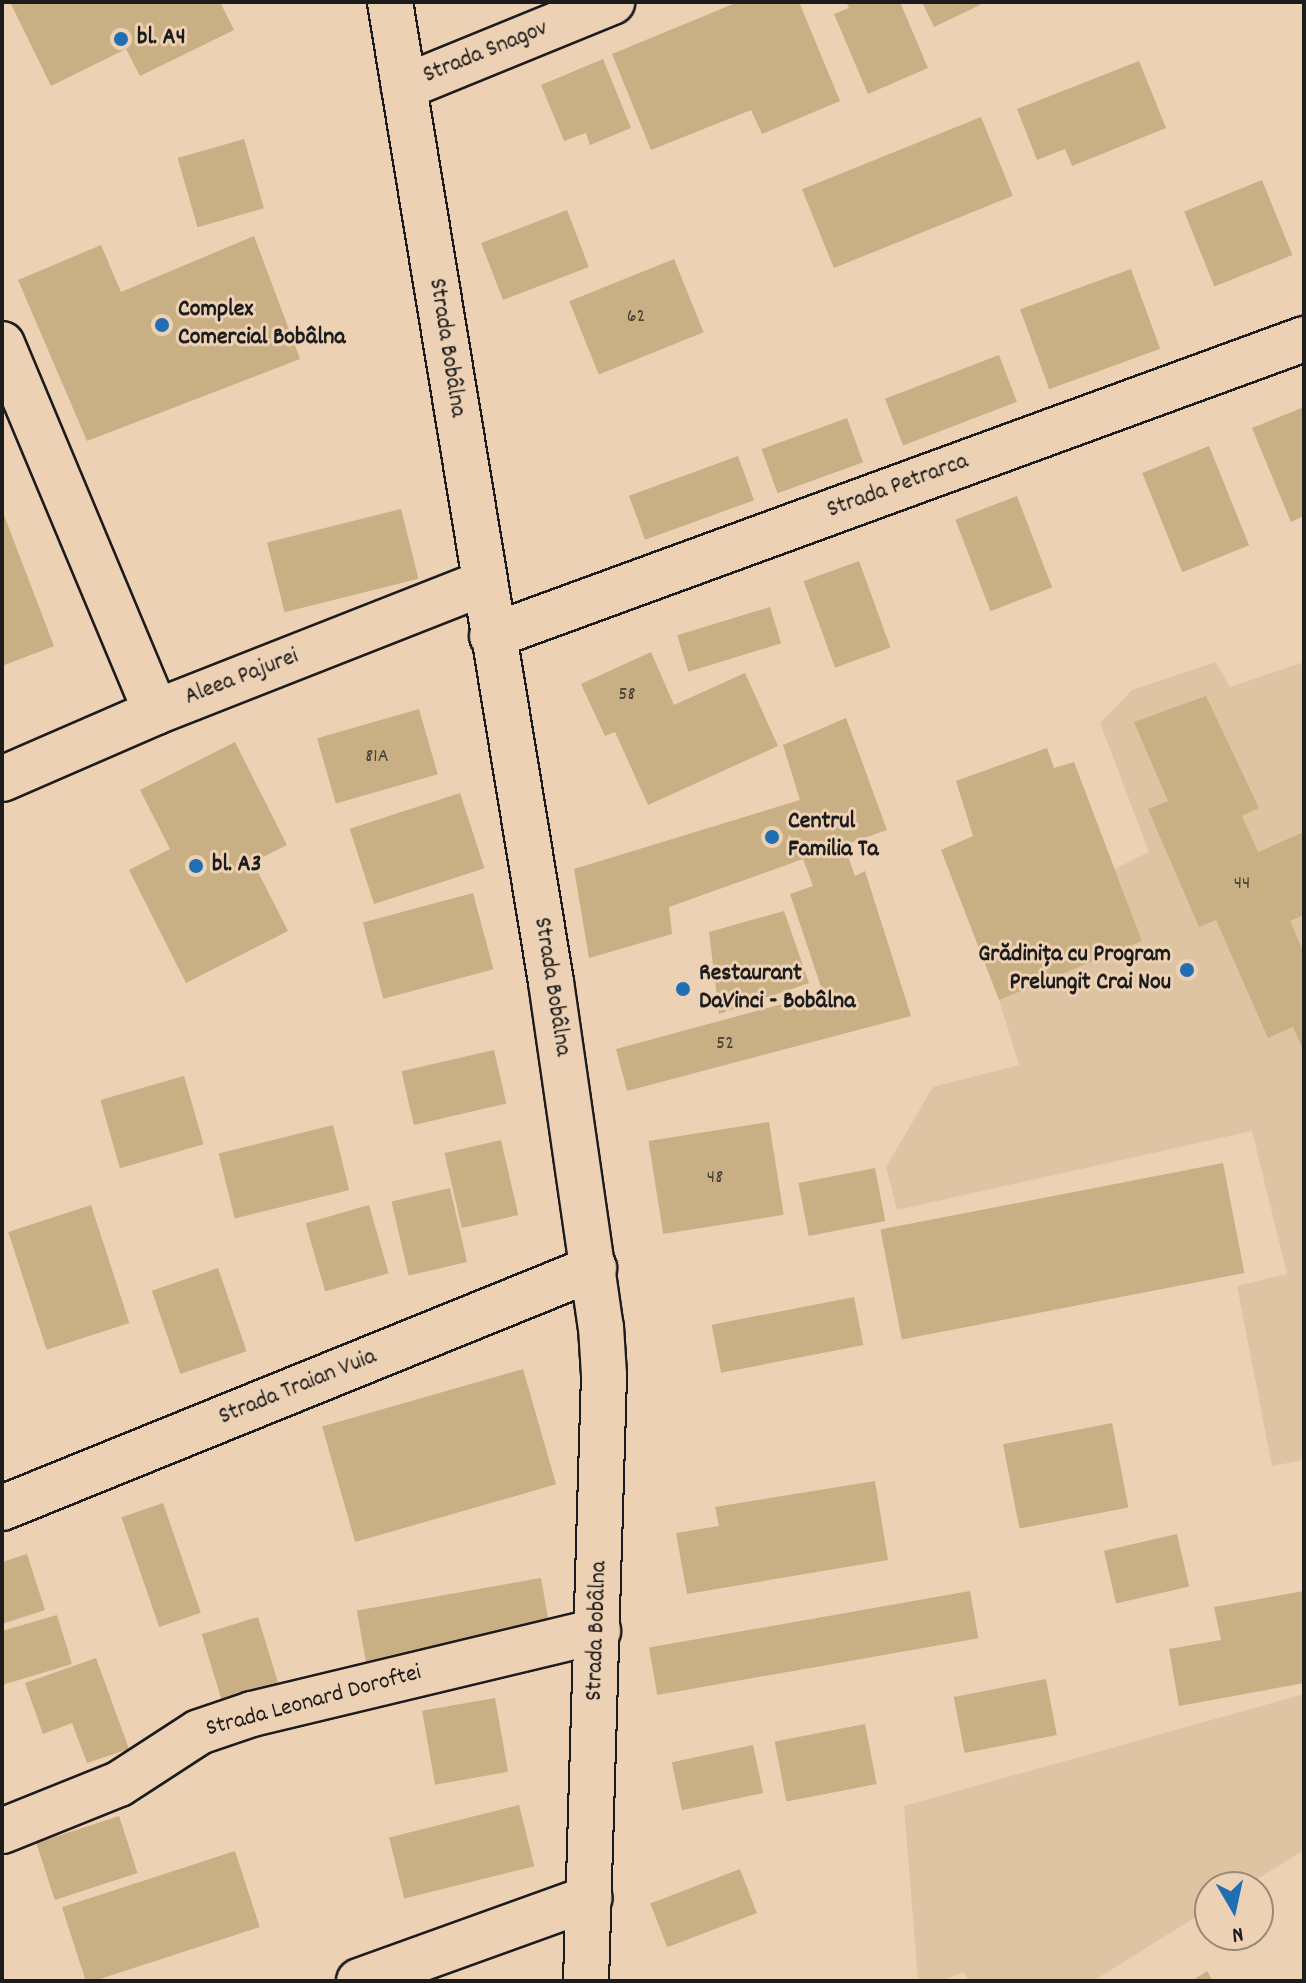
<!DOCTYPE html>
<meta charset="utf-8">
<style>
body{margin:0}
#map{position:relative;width:1306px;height:1983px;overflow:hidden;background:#edd1b4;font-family:Dekko,sans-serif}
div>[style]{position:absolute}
.built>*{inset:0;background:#dec4a3}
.building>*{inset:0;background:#c9af84;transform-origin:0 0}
.roads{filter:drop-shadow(2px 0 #1c1c1c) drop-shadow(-2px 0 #1c1c1c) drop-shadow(0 2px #1c1c1c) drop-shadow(0 -2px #1c1c1c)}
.minor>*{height:44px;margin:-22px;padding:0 22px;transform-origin:22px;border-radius:22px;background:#edd1b4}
.secondary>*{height:44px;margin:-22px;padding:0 22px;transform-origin:22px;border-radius:22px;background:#edd1b4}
.dots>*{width:22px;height:22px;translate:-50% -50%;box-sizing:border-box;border:4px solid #edd1b4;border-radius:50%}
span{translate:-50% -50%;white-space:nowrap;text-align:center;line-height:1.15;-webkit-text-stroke:6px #edd1b4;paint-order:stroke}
.number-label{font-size:20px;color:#474136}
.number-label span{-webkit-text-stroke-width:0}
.poi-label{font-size:24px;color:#1c1c1c;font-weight:700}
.left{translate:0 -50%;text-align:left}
.right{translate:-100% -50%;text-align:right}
.street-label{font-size:24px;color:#1c1c1c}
.frame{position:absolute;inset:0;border:4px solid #1c1c1c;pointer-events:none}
.north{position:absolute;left:1194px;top:1871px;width:80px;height:80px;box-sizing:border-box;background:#edd1b4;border:2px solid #998977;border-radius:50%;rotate:171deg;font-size:22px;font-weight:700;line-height:32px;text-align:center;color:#1c1c1c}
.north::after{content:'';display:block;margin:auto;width:28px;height:36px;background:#1f6fb2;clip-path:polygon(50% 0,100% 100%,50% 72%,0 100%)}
</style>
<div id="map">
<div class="built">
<div style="clip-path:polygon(1216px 662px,1230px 687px,1304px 662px,1304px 1460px,1272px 1466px,1237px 1286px,1287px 1274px,1252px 1131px,897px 1210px,886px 1167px,933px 1087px,1019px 1065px,999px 1000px,1142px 941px,1115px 869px,1149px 852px,1100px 723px,1132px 690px)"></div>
<div style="clip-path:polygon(1304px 1694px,1304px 1850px,1245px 1887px,1210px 1887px,1210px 1908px,1093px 1981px,969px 1981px,964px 1972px,941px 1981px,918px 1981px,904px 1806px)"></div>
</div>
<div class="building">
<div style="clip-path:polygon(10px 2px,220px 2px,234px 30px,140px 76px,126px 49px,51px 86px)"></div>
<div style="clip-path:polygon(738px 2px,799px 2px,840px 101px,762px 134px,751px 110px,651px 150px,612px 54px)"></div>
<div style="clip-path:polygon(846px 2px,900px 2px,928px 68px,868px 94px,834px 14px,849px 8px)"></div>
<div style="clip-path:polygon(922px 2px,979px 2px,980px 5px,934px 27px)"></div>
<div style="clip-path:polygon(603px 59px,631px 128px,590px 145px,586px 133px,564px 141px,541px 85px)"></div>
<div style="clip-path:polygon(1139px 61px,1166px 128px,1072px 166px,1065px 149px,1037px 160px,1017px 109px)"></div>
<div style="left:981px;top:117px;width:85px;height:193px;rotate:68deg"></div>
<div style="left:244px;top:139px;width:72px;height:69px;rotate:74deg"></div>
<div style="left:1262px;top:180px;width:81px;height:84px;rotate:68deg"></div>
<div style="left:567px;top:210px;width:61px;height:92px;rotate:69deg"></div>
<div style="clip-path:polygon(254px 236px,300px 359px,87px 441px,18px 280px,101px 245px,121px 292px)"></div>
<div style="left:674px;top:259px;width:79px;height:113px;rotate:68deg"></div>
<div style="left:1131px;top:269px;width:85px;height:118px;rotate:70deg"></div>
<div style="left:999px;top:355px;width:50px;height:122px;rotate:69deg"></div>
<div style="clip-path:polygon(1304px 407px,1304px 516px,1291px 522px,1252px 428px)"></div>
<div style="left:847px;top:418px;width:47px;height:91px;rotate:70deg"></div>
<div style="left:1209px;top:446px;width:107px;height:72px;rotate:68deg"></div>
<div style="left:738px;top:456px;width:47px;height:116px;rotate:70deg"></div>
<div style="left:1017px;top:496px;width:98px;height:66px;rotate:69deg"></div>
<div style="left:401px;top:509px;width:72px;height:138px;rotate:76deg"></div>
<div style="clip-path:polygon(2px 510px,54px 646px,2px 666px)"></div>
<div style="left:859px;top:561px;width:92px;height:59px;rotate:70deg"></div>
<div style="left:770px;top:607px;width:38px;height:97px;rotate:73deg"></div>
<div style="clip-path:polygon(651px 652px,674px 705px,745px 673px,778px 746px,648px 805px,615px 732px,605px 736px,581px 684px)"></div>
<div style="clip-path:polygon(1206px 696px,1259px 808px,1242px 816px,1258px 852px,1304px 832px,1304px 915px,1290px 921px,1304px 953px,1304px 1052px,1293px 1027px,1268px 1038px,1216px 920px,1199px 927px,1148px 809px,1168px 801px,1134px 722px)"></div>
<div style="left:419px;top:709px;width:68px;height:106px;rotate:74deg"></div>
<div style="clip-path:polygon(846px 718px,887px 830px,844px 845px,855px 876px,865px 871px,911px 1016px,627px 1091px,616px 1049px,823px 993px,790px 894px,813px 886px,803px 859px,669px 907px,672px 934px,589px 958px,574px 869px,800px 800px,783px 745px)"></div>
<div style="clip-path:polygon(235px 742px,287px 845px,253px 862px,288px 931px,186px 983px,129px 870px,170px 849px,140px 790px)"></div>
<div style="clip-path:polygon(1047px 748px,1054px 768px,1074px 762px,1142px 941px,999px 1000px,941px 850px,973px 836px,956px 781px)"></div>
<div style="left:460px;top:793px;width:79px;height:116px;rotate:72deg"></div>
<div style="left:473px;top:893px;width:79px;height:114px;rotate:75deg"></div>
<div style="clip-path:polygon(784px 911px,809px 983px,719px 1014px,709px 932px)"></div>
<div style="left:494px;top:1050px;width:55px;height:95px;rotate:77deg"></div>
<div style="left:184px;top:1076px;width:71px;height:87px;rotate:74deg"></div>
<div style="left:769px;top:1122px;width:94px;height:122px;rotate:81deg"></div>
<div style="left:333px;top:1125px;width:67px;height:118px;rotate:76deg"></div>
<div style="left:501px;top:1140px;width:77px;height:58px;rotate:77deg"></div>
<div style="left:1223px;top:1163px;width:112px;height:349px;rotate:79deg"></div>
<div style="left:875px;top:1168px;width:54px;height:78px;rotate:79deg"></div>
<div style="left:450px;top:1188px;width:76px;height:60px;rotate:77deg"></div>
<div style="left:91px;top:1205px;width:124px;height:87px;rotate:72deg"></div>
<div style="left:369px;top:1205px;width:71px;height:66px;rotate:74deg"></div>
<div style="left:218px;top:1268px;width:88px;height:70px;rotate:71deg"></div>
<div style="left:854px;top:1297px;width:49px;height:145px;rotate:79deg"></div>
<div style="left:523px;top:1369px;width:120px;height:209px;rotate:74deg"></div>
<div style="left:1112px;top:1423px;width:86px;height:111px;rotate:79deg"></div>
<div style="clip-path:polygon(875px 1481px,888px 1560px,687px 1594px,676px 1533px,719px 1526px,715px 1507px)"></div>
<div style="left:163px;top:1503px;width:116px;height:44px;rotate:71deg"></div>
<div style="left:1177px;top:1534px;width:54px;height:75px;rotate:77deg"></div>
<div style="clip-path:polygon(27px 1554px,45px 1610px,2px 1624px,2px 1562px)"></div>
<div style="left:541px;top:1578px;width:57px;height:187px;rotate:80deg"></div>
<div style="left:970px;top:1591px;width:48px;height:326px;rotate:80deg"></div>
<div style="clip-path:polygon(1304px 1591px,1304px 1683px,1179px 1706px,1169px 1649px,1221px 1640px,1214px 1607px)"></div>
<div style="clip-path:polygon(57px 1615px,72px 1664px,2px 1685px,2px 1631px)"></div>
<div style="left:258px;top:1617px;width:77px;height:59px;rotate:73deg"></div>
<div style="clip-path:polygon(96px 1658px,129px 1749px,87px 1763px,72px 1723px,43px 1734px,25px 1683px)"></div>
<div style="left:1046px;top:1679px;width:57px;height:94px;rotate:79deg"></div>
<div style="left:495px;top:1698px;width:75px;height:74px;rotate:80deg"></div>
<div style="left:865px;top:1724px;width:61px;height:92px;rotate:79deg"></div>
<div style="left:753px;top:1745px;width:49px;height:83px;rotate:78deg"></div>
<div style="left:519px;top:1805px;width:63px;height:134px;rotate:76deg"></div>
<div style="left:119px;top:1816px;width:60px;height:87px;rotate:72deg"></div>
<div style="left:235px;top:1851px;width:80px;height:182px;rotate:72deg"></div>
<div style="left:740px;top:1869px;width:47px;height:96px;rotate:69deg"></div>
<div style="clip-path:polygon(1207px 1971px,1213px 1981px,1192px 1981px)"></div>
</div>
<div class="roads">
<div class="minor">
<div style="left:404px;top:87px;width:225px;rotate:-22.2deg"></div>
<div style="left:2px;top:344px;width:399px;rotate:67.3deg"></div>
<div style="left:492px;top:636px;width:865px;rotate:-20.09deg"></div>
<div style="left:2px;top:779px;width:168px;rotate:-23.5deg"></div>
<div style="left:156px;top:712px;width:352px;rotate:-21.5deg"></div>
<div style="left:2px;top:1508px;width:639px;rotate:-22.07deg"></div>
<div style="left:2px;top:1831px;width:126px;rotate:-21.9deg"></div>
<div style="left:119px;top:1784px;width:95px;rotate:-33deg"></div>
<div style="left:199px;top:1732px;width:56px;rotate:-18.8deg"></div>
<div style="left:252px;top:1714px;width:356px;rotate:-13.5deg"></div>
<div style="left:359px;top:1981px;width:245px;rotate:-19.8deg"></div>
</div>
<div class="secondary">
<div style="left:390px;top:2px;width:993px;rotate:80.67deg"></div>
<div style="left:551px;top:982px;width:349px;rotate:81.8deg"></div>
<div style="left:601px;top:1327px;width:48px;rotate:86.4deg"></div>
<div style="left:604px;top:1375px;width:606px;rotate:91.7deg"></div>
</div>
</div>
<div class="dots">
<div style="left:121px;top:39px;background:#1f6fb2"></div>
<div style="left:162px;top:325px;background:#1f6fb2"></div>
<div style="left:772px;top:837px;background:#1f6fb2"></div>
<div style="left:196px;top:866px;background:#1f6fb2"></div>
<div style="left:1187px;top:970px;background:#1f6fb2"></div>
<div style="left:683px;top:989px;background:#1f6fb2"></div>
</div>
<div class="number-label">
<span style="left:636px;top:317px">62</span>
<span style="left:627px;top:695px">58</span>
<span style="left:377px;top:757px">81A</span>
<span style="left:1242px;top:884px">44</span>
<span style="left:725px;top:1044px">52</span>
<span style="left:715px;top:1178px">48</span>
</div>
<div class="poi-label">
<span class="left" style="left:137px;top:39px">bl. A4</span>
<span class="left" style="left:178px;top:325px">Complex<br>Comercial Bobâlna</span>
<span class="left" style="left:788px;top:837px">Centrul<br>Familia Ta</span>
<span class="left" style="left:212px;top:866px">bl. A3</span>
<span class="right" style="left:1171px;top:970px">Grădinița cu Program<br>Prelungit Crai Nou</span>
<span class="left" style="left:699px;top:989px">Restaurant<br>DaVinci - Bobâlna</span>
</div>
<div class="street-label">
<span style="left:486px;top:53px;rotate:-22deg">Strada Snagov</span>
<span style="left:446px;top:348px;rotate:81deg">Strada Bobâlna</span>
<span style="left:898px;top:487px;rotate:-20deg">Strada Petrarca</span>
<span style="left:242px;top:678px;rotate:-21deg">Aleea Pajurei</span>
<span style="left:551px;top:987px;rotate:81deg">Strada Bobâlna</span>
<span style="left:298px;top:1388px;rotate:-22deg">Strada Traian Vuia</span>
<span style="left:598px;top:1631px;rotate:-88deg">Strada Bobâlna</span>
<span style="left:314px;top:1702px;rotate:-15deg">Strada Leonard Doroftei</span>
</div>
<div class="frame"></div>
<div class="north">N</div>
</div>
